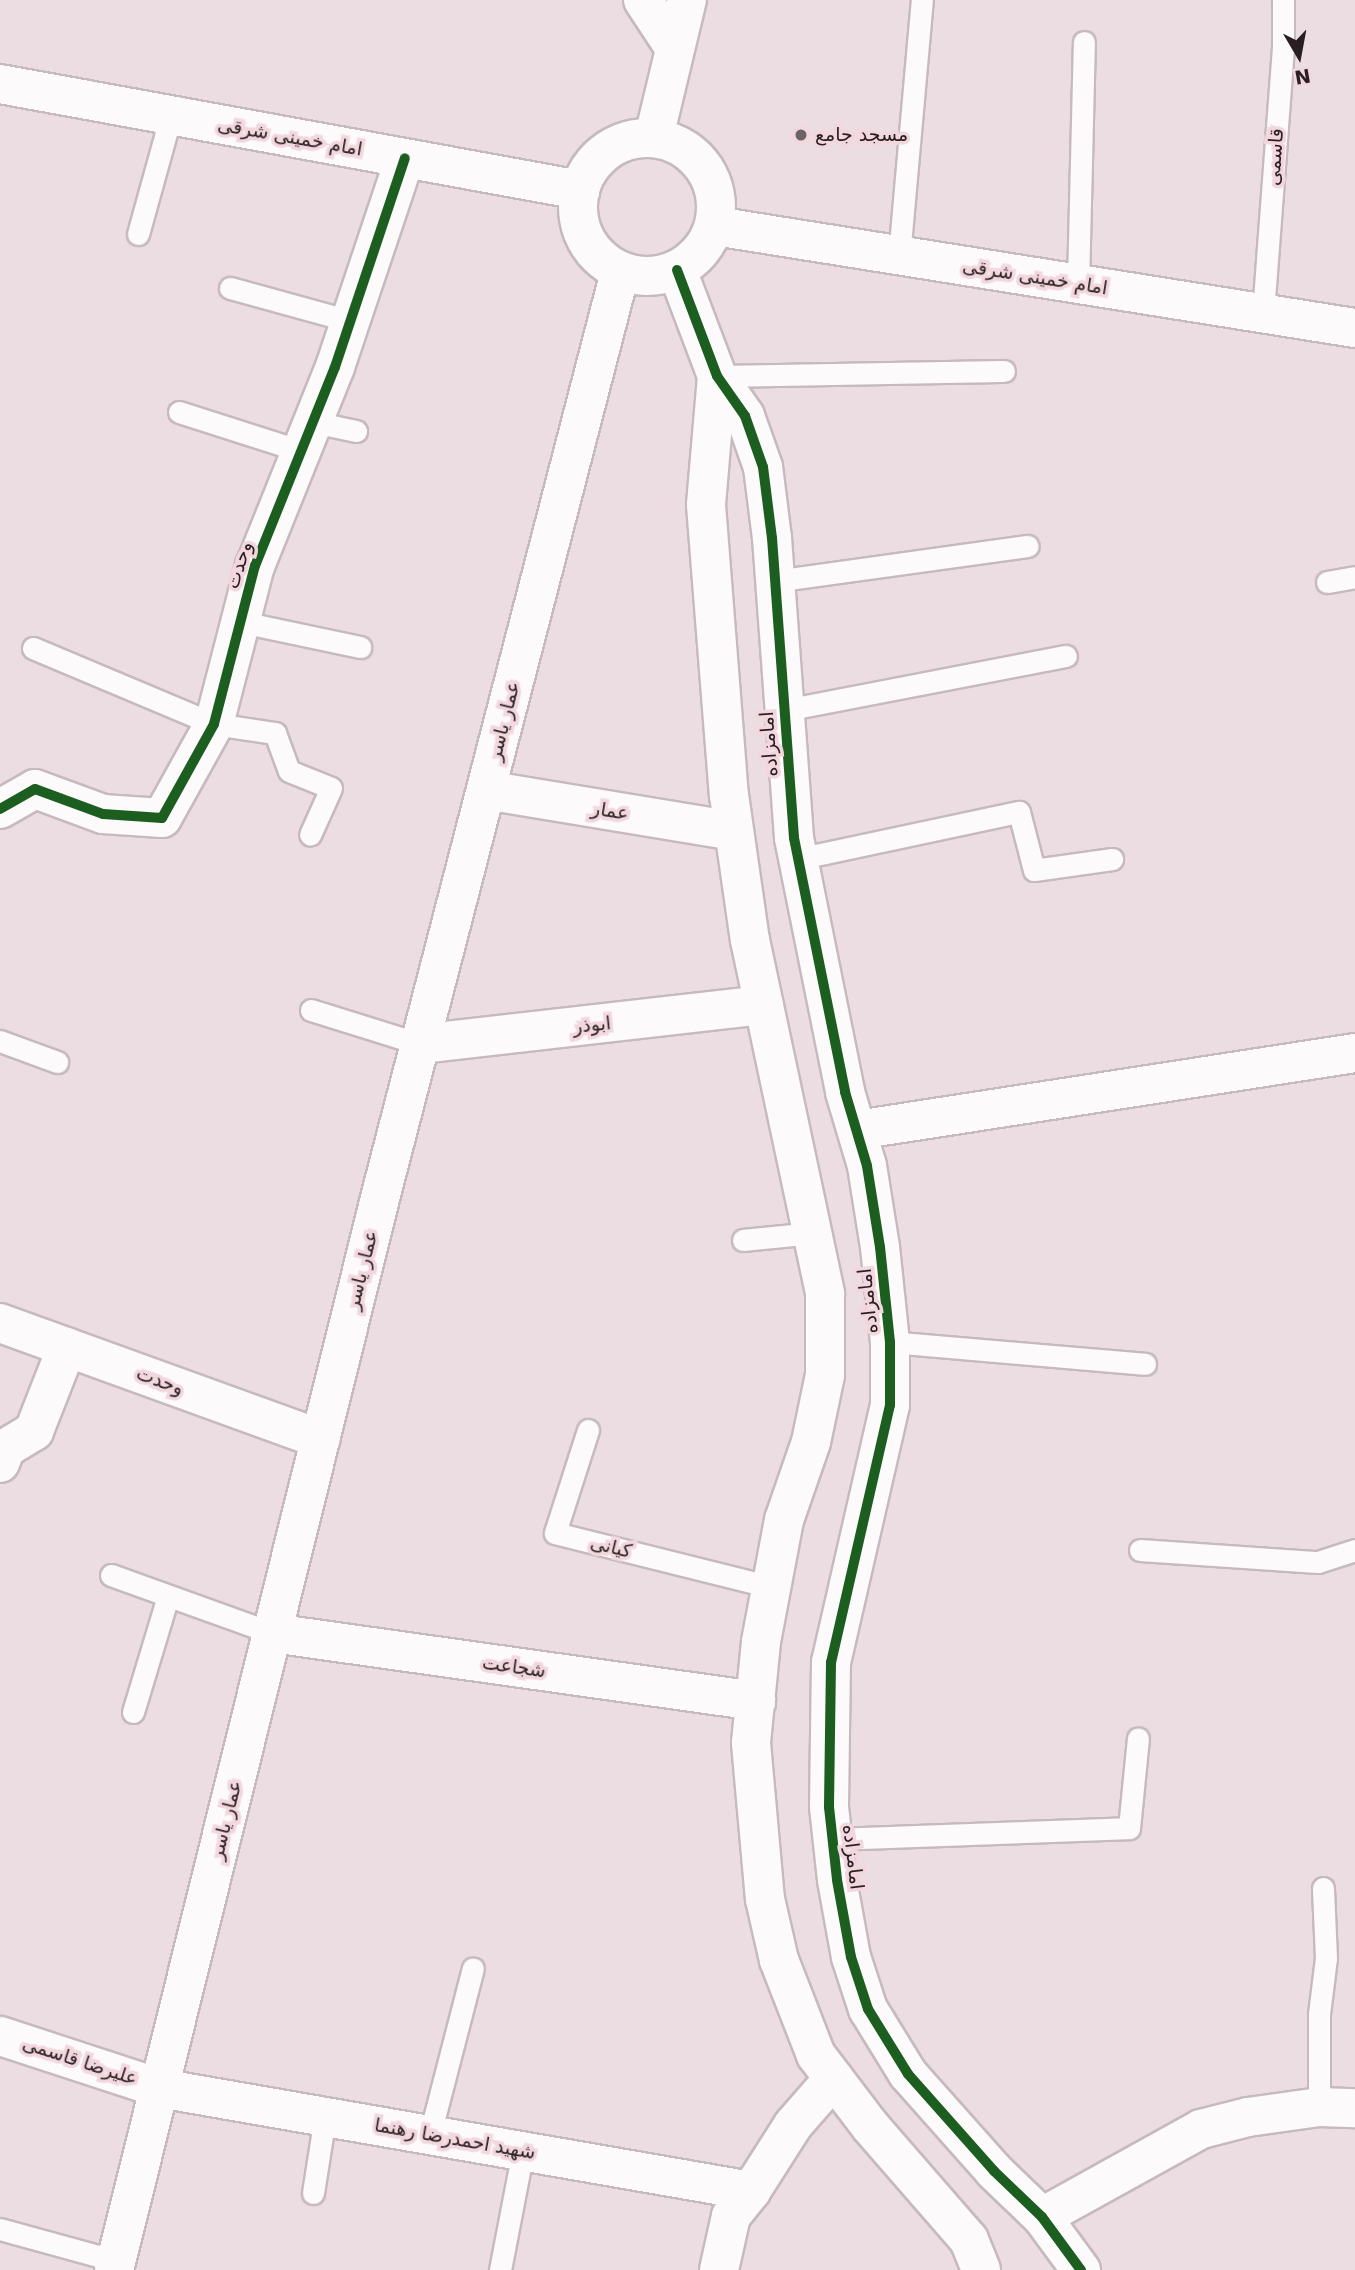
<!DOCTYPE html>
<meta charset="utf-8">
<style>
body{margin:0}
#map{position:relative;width:1355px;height:2270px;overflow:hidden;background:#ecdde2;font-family:"DejaVu Sans","Noto Sans Arabic",sans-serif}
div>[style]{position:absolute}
.roads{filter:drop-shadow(2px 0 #c6babd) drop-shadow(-2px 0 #c6babd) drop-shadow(0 2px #c6babd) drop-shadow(0 -2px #c6babd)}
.lane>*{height:21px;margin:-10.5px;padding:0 10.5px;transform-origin:10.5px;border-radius:10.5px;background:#fcfafb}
.street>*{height:38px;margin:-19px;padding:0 19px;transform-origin:19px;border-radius:19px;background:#fcfafb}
.secondary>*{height:38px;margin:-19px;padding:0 19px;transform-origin:19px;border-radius:19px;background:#fcfafb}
.secondary>.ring{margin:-19px;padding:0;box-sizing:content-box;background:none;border:38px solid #fcfafb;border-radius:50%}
.cycleway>*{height:10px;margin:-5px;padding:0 5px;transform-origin:5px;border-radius:5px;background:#1b5e20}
.dots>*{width:19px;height:19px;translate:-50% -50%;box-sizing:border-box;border:4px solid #f2d7df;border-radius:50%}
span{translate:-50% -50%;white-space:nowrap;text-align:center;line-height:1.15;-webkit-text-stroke:7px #f2d7df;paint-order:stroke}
.poi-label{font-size:19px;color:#291f22}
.left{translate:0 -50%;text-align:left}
.street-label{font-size:19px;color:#291f22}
.north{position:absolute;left:1264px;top:21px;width:70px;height:70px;-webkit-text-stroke:5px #f2d7df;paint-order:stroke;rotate:170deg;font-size:19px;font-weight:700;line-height:28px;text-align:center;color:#291f22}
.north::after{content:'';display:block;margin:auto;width:24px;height:32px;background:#291f22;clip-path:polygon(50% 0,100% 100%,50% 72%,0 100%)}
</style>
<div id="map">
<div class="roads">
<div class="lane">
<div style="left:138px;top:234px;width:123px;rotate:-74.5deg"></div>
<div style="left:899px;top:256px;width:257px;rotate:-84.9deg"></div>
<div style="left:1078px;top:284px;width:242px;rotate:-88.6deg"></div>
<div style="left:230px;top:288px;width:124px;rotate:15.4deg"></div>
<div style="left:1263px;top:313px;width:265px;rotate:-85.7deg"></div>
<div style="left:1283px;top:49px;width:49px;rotate:-90deg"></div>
<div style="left:717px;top:376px;width:287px;rotate:-1deg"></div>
<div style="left:179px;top:412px;width:128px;rotate:17.7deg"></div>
<div style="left:313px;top:422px;width:44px;rotate:11.8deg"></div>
<div style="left:775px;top:581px;width:255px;rotate:-7.9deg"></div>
<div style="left:1327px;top:582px;width:28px;rotate:-10deg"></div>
<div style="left:241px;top:622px;width:122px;rotate:11.9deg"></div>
<div style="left:33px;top:648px;width:196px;rotate:22.8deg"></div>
<div style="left:214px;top:724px;width:62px;rotate:8.4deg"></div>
<div style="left:275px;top:733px;width:40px;rotate:69.8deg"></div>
<div style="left:289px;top:771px;width:45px;rotate:22deg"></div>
<div style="left:331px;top:788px;width:51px;rotate:114.1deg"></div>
<div style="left:785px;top:710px;width:286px;rotate:-10.9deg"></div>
<div style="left:797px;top:859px;width:227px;rotate:-12deg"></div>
<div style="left:1019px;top:812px;width:60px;rotate:75.5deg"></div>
<div style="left:1034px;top:870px;width:79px;rotate:-8deg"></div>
<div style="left:311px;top:1010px;width:114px;rotate:17.3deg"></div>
<div style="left:0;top:1041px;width:61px;rotate:20.2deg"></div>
<div style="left:743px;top:1240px;width:70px;rotate:-5.7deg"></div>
<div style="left:890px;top:1342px;width:256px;rotate:4.9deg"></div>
<div style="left:588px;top:1430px;width:108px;rotate:107.8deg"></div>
<div style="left:555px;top:1533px;width:224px;rotate:14deg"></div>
<div style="left:1140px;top:1550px;width:178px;rotate:3.9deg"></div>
<div style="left:1318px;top:1562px;width:39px;rotate:-18deg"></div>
<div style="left:111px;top:1575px;width:171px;rotate:19.8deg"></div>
<div style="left:133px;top:1712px;width:121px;rotate:-73.2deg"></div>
<div style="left:832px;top:1839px;width:297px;rotate:-2.1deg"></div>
<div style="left:1129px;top:1828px;width:90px;rotate:-84.3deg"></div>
<div style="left:1319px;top:2107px;width:93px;rotate:-90deg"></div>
<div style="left:1319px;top:2014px;width:56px;rotate:-82.9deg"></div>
<div style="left:1326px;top:1958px;width:70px;rotate:-92.5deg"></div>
<div style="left:430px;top:2134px;width:171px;rotate:-75.5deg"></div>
<div style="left:313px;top:2193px;width:78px;rotate:-81.1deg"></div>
<div style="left:0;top:2229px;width:120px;rotate:15.4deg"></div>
<div style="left:500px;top:2270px;width:121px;rotate:-79.1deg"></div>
</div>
<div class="street">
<div style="left:486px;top:790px;width:251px;rotate:9.4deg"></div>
<div style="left:0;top:809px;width:40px;rotate:-29.7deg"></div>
<div style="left:35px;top:789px;width:72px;rotate:20.2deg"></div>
<div style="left:103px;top:814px;width:59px;rotate:3.9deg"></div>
<div style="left:162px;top:818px;width:107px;rotate:-61deg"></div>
<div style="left:214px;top:724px;width:163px;rotate:-75.5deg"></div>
<div style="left:255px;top:566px;width:214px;rotate:-68.1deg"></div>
<div style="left:335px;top:367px;width:220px;rotate:-71.5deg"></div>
<div style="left:420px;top:1044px;width:346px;rotate:-6.5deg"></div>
<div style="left:857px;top:1130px;width:504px;rotate:-8.79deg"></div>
<div style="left:0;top:1323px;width:341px;rotate:19.9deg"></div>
<div style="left:0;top:1463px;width:16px;rotate:-68deg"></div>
<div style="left:6px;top:1448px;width:33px;rotate:-31deg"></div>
<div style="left:34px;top:1431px;width:90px;rotate:-68.6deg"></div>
<div style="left:272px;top:1633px;width:489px;rotate:8deg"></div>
<div style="left:0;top:2036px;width:167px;rotate:18.1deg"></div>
<div style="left:159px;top:2088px;width:601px;rotate:9.87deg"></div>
<div style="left:1042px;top:2217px;width:182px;rotate:-29deg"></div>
<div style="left:1201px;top:2129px;width:49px;rotate:-14.3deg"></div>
<div style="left:1248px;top:2117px;width:72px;rotate:-8deg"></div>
<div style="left:1319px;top:2107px;width:36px;rotate:2deg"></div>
<div style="left:719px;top:2270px;width:55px;rotate:-77.5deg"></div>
<div style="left:731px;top:2216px;width:32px;rotate:-51deg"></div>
<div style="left:751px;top:2191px;width:78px;rotate:-57.5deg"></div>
<div style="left:793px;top:2125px;width:62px;rotate:-48.9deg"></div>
</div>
<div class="secondary">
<div style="left:643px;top:0;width:56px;rotate:56.6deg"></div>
<div style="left:0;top:84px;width:590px;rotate:10.36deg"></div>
<div style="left:654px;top:137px;width:141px;rotate:-76.5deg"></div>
<div class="ring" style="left:578px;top:138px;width:100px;height:100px"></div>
<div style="left:715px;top:226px;width:648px;rotate:9.06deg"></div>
<div style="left:677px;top:270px;width:113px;rotate:69.3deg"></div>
<div style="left:717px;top:376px;width:49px;rotate:55deg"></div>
<div style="left:745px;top:416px;width:54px;rotate:70.6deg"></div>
<div style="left:763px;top:467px;width:72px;rotate:82.8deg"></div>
<div style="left:772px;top:538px;width:301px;rotate:85.8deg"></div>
<div style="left:794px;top:838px;width:259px;rotate:78.6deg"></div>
<div style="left:845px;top:1092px;width:77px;rotate:73.4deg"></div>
<div style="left:867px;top:1166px;width:82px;rotate:80.9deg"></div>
<div style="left:880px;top:1247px;width:96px;rotate:84deg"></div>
<div style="left:890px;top:1342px;width:63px;rotate:90deg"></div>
<div style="left:890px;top:1405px;width:264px;rotate:102.9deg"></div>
<div style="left:831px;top:1662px;width:145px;rotate:90.8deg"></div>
<div style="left:829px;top:1807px;width:73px;rotate:83.7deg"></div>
<div style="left:837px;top:1880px;width:78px;rotate:79.7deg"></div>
<div style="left:851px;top:1957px;width:55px;rotate:71.9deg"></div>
<div style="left:868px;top:2009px;width:76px;rotate:58.4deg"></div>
<div style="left:908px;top:2074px;width:130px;rotate:48.4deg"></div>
<div style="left:994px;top:2171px;width:66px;rotate:43.8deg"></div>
<div style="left:1042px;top:2217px;width:66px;rotate:53.7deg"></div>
<div style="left:717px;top:376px;width:129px;rotate:94.9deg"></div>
<div style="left:706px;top:505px;width:291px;rotate:85.5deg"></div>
<div style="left:729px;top:795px;width:147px;rotate:81.8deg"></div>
<div style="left:750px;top:940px;width:362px;rotate:78deg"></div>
<div style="left:825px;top:1294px;width:81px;rotate:90deg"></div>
<div style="left:825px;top:1375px;width:68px;rotate:101.8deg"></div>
<div style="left:811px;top:1442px;width:83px;rotate:109.1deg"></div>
<div style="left:784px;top:1520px;width:124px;rotate:100.7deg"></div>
<div style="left:761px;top:1642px;width:101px;rotate:95.7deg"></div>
<div style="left:751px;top:1743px;width:157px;rotate:84.9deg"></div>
<div style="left:765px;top:1899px;width:63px;rotate:77.1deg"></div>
<div style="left:779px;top:1960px;width:102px;rotate:68.7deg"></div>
<div style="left:816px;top:2055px;width:89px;rotate:52.7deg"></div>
<div style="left:870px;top:2126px;width:151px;rotate:49deg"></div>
<div style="left:969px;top:2240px;width:32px;rotate:68deg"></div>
<div style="left:114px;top:2270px;width:1100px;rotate:-76.06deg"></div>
<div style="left:379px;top:1202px;width:961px;rotate:-75.47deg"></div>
</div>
</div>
<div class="cycleway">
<div style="left:677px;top:270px;width:113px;rotate:69.3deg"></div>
<div style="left:717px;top:376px;width:49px;rotate:55deg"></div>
<div style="left:745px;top:416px;width:54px;rotate:70.6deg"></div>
<div style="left:763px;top:467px;width:72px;rotate:82.8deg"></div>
<div style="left:772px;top:538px;width:301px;rotate:85.8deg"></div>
<div style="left:794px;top:838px;width:259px;rotate:78.6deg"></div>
<div style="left:845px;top:1092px;width:77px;rotate:73.4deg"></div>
<div style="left:867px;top:1166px;width:82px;rotate:80.9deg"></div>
<div style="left:880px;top:1247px;width:96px;rotate:84deg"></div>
<div style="left:890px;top:1342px;width:63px;rotate:90deg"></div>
<div style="left:890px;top:1405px;width:264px;rotate:102.9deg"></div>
<div style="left:831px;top:1662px;width:145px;rotate:90.8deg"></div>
<div style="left:829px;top:1807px;width:73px;rotate:83.7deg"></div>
<div style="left:837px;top:1880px;width:78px;rotate:79.7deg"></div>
<div style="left:851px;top:1957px;width:55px;rotate:71.9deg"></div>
<div style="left:868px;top:2009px;width:76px;rotate:58.4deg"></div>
<div style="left:908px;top:2074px;width:130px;rotate:48.4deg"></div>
<div style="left:994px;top:2171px;width:66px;rotate:43.8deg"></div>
<div style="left:1042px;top:2217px;width:66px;rotate:53.7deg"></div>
<div style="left:0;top:809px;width:40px;rotate:-29.7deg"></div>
<div style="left:35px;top:789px;width:72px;rotate:20.2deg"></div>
<div style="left:103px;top:814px;width:59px;rotate:3.9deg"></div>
<div style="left:162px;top:818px;width:107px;rotate:-61deg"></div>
<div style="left:214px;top:724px;width:163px;rotate:-75.5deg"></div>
<div style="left:255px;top:566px;width:214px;rotate:-68.1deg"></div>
<div style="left:335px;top:367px;width:220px;rotate:-71.5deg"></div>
</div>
<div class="dots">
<div style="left:801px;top:135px;background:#6d6265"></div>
</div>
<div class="poi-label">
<span class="left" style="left:815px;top:135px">مسجد جامع</span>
</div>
<div class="street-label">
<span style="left:290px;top:137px;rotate:10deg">امام خمینی شرقی</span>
<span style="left:1275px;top:157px;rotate:-86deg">قاسمی</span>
<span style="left:1035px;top:277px;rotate:9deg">امام خمینی شرقی</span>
<span style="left:239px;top:565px;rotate:-72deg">وحدت</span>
<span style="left:504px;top:721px;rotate:-76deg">عمار یاسر</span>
<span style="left:769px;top:744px;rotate:-94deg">امامزاده</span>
<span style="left:610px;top:811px;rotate:9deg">عمار</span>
<span style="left:592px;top:1025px;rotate:-6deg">ابوذر</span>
<span style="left:362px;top:1270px;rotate:-76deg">عمار یاسر</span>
<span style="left:868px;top:1301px;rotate:-96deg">امامزاده</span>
<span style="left:160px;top:1381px;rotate:20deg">وحدت</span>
<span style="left:611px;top:1547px;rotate:14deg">کیانی</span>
<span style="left:514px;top:1667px;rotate:8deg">شجاعت</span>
<span style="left:226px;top:1820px;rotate:-76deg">عمار یاسر</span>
<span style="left:853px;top:1857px;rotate:83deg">امامزاده</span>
<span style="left:80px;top:2061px;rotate:18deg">علیرضا قاسمی</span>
<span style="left:455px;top:2139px;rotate:10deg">شهید احمدرضا رهنما</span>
</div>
<div class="north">N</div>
</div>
